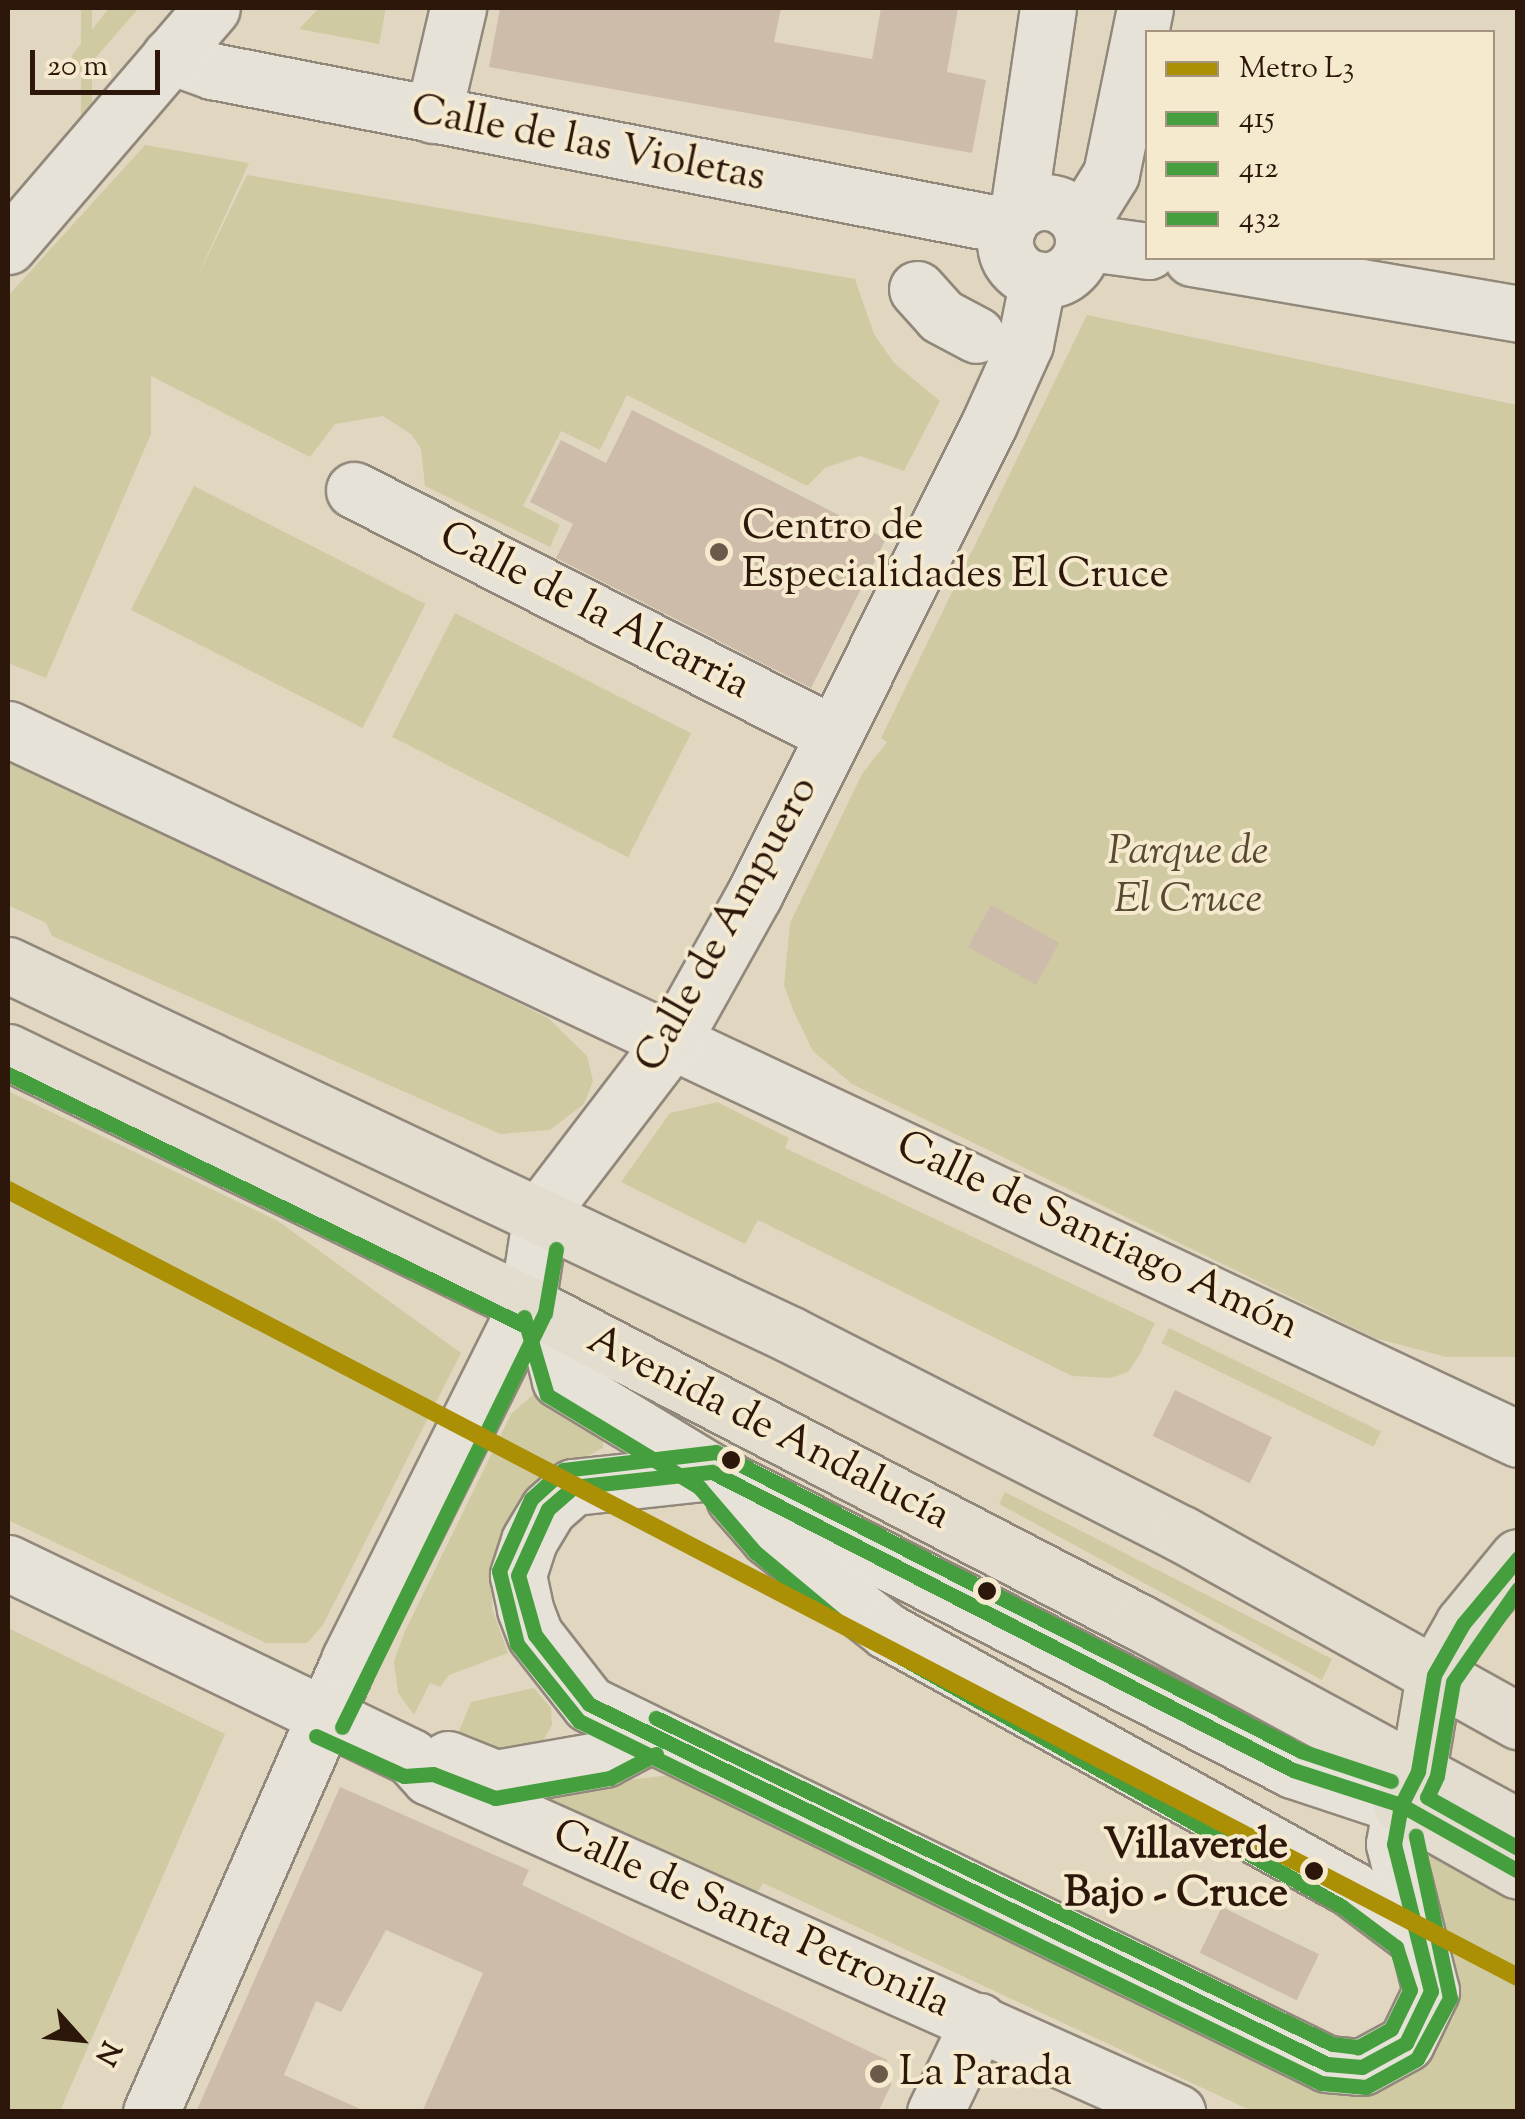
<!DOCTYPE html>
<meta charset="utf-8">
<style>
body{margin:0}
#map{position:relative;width:1525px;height:2119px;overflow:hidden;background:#e1d7c1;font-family:"Sorts Mill Goudy",serif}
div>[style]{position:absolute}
.green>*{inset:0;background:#cfcaa2;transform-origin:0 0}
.building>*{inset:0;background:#cdbcaa;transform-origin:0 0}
.roads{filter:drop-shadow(2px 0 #91887b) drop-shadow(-2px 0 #91887b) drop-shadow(0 2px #91887b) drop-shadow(0 -2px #91887b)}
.minor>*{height:55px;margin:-27.5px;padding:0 27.5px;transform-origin:27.5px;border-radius:27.5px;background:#e7e2d7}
.minor>.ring{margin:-27.5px;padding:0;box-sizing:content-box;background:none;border:55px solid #e7e2d7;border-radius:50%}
.major>*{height:55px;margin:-27.5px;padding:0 27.5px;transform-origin:27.5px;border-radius:27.5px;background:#e3ddd0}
.bus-1>*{height:15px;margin:-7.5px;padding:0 7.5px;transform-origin:7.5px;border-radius:7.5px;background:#469f3e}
.bus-2>*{height:15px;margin:-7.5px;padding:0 7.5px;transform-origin:7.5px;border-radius:7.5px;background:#469f3e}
.bus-3>*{height:15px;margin:-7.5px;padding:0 7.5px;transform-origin:7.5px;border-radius:7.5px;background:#469f3e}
.metro-1>*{height:18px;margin:-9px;padding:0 9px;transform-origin:9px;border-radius:9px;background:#ab8f04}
.dots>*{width:28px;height:28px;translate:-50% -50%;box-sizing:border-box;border:5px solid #f5e9ce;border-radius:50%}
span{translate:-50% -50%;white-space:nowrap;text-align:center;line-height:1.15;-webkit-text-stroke:8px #f5e9ce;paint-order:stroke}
.street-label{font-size:42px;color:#2c170a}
.poi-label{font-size:42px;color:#2c170a}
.left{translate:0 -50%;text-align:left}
.park-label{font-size:42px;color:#584930;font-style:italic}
.stop-label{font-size:42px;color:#2c170a;font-weight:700}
.right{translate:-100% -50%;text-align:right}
.frame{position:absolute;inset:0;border:10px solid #2c170a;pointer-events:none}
.legend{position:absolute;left:1145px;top:30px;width:350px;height:230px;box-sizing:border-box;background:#f5e9ce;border:2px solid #a59580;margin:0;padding:12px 18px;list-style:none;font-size:30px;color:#2c170a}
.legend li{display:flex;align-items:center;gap:20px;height:50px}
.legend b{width:50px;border:2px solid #a59580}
.north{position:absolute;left:30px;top:1989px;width:100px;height:100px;-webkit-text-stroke:8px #f5e9ce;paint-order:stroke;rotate:117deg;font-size:28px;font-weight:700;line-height:40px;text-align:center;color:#2c170a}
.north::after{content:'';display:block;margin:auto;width:35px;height:45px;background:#2c170a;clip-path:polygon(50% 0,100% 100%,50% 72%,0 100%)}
.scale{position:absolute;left:30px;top:50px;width:130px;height:45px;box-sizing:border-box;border:5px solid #2c170a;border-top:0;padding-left:12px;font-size:30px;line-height:35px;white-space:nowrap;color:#2c170a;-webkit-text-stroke:8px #f5e9ce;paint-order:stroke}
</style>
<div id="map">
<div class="green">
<div style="left:81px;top:8px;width:11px;height:117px"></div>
<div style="clip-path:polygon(109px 8px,139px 8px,83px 72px,71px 71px,72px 55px)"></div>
<div style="clip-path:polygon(319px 8px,386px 8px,379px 44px,299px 29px)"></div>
<div style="clip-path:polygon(145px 145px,249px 163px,195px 282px,247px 175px,855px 279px,874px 334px,894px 363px,940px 401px,904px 471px,860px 456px,825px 468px,807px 486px,627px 395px,600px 450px,561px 431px,523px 506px,560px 525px,550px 547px,425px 486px,421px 449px,412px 435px,383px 416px,335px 424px,310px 457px,151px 376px,151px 434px,46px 678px,8px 663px,8px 296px)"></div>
<div style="clip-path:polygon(1087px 315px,1517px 405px,1517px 1357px,1446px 1357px,1375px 1338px,852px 1084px,813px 1051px,793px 1010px,784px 985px,790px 923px,862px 774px,887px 742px,881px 738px)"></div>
<div style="left:194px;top:486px;width:260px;height:139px;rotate:27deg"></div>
<div style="left:455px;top:613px;width:265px;height:139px;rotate:27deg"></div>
<div style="clip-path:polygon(8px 753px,548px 1018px,587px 1056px,593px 1081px,584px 1104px,550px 1130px,500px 1134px,52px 936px,46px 923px,8px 905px)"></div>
<div style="clip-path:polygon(8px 1091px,278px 1221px,461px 1353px,323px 1625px,307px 1643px,266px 1643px,8px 1520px)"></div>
<div style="clip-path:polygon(717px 1102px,789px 1138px,785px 1148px,1155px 1323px,1139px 1356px,1128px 1372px,1111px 1378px,1072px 1376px,758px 1220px,745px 1244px,621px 1182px,670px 1113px)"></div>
<div style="left:1169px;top:1328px;width:236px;height:17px;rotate:26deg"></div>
<div style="clip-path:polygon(536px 1392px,555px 1394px,603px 1434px,603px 1448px,534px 1483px,512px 1519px,493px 1578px,492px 1608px,508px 1653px,449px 1675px,440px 1687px,430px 1683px,414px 1715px,398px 1693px,394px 1661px,405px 1631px,511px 1414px)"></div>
<div style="clip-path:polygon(1005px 1492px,1332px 1659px,1322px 1680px,999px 1504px)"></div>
<div style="clip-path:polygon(8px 1628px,225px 1734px,60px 2111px,8px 2111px)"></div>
<div style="clip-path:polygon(534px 1688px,551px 1708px,552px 1725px,540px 1747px,526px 1754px,453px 1746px,471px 1702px)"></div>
<div style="clip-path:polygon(671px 1775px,950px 1908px,1384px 2085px,1423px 2064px,1454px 2017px,1455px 1995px,1411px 1860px,1428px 1844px,1517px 1895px,1517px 2111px,1252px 2111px,763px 1883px,755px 1896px,517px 1793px)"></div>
</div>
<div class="building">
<div style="clip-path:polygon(500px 8px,781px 8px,774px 42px,872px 59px,881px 8px,958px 8px,947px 72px,986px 80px,972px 153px,489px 67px)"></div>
<div style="clip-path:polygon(632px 410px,886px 539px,811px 688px,556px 558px,573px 524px,530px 502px,561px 440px,606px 463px)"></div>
<div style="left:991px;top:905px;width:78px;height:48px;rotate:29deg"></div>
<div style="left:1175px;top:1390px;width:108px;height:51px;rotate:26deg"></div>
<div style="clip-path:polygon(340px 1787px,529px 1870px,522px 1885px,887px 2060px,891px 2085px,878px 2112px,422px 2112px,483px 1973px,386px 1930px,341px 2012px,316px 2001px,284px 2075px,367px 2112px,196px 2112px)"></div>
<div style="left:1222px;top:1907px;width:108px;height:51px;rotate:26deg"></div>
</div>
<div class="roads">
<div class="minor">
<div style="left:170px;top:56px;width:45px;rotate:19.7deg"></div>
<div style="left:212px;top:71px;width:811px;rotate:11.02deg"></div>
<div style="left:433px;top:115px;width:110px;rotate:-76.8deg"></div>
<div class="ring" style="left:1005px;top:202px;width:23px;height:23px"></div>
<div style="left:1018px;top:211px;width:205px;rotate:-81.6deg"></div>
<div style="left:1080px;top:224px;width:59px;rotate:-58.2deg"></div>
<div style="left:1111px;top:174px;width:169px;rotate:-78.4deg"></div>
<div style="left:1083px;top:242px;width:66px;rotate:7.9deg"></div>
<div style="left:8px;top:246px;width:313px;rotate:-49.4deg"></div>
<div style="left:1192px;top:258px;width:331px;rotate:9.7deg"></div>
<div style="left:917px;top:289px;width:36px;rotate:48deg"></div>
<div style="left:941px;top:316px;width:40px;rotate:28deg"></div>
<div style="left:354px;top:490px;width:538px;rotate:26.99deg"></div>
<div style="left:8px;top:729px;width:1669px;rotate:25.18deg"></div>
<div style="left:543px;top:1312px;width:70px;rotate:76deg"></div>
<div style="left:560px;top:1380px;width:178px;rotate:31.2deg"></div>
<div style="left:712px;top:1472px;width:653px;rotate:27.15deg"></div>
<div style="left:1293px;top:1770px;width:149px;rotate:18.4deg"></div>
<div style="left:712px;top:1472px;width:140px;rotate:173.8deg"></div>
<div style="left:573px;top:1487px;width:33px;rotate:139deg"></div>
<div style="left:548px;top:1509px;width:37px;rotate:121deg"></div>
<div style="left:529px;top:1541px;width:36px;rotate:108deg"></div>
<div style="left:518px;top:1575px;width:35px;rotate:78deg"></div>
<div style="left:525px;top:1609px;width:28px;rotate:69deg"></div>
<div style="left:535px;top:1635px;width:88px;rotate:52deg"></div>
<div style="left:589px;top:1704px;width:821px;rotate:26deg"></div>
<div style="left:1327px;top:2064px;width:35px;rotate:5deg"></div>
<div style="left:1362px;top:2067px;width:50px;rotate:-28.6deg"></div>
<div style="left:1406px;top:2043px;width:58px;rotate:-64.3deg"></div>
<div style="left:1431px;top:1991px;width:152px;rotate:-104.1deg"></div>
<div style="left:1394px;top:1844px;width:40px;rotate:-80deg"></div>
<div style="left:734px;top:1498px;width:53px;rotate:48.8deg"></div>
<div style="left:769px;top:1538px;width:150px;rotate:38.2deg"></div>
<div style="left:887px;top:1631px;width:532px;rotate:29.02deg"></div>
<div style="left:1352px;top:1889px;width:76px;rotate:37deg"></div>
<div style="left:8px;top:1563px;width:447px;rotate:25.7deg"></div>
<div style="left:411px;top:1757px;width:27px;rotate:48deg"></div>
<div style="left:429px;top:1777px;width:820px;rotate:24.13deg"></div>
<div style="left:448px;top:1759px;width:51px;rotate:22deg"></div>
<div style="left:495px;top:1778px;width:111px;rotate:-9.9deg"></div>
<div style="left:604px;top:1759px;width:49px;rotate:-28.1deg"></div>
<div style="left:151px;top:2112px;width:493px;rotate:-66.3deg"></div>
<div style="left:349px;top:1660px;width:398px;rotate:-63.4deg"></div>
<div style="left:527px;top:1304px;width:93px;rotate:-81.3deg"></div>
<div style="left:541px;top:1212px;width:219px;rotate:-52.6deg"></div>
<div style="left:674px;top:1038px;width:164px;rotate:-60.8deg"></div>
<div style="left:754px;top:895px;width:526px;rotate:-63.48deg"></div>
<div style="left:989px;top:424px;width:88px;rotate:-65.8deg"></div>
<div style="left:1025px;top:344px;width:66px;rotate:-78.7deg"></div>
<div style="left:935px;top:2112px;width:101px;rotate:-64.2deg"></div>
</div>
<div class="major">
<div style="left:8px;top:965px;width:866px;rotate:25.29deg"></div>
<div style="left:791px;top:1335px;width:439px;rotate:27deg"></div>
<div style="left:1182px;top:1534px;width:385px;rotate:29.1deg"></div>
<div style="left:8px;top:1052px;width:577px;rotate:25.9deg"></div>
<div style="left:527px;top:1304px;width:690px;rotate:27.46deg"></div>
<div style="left:1139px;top:1622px;width:431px;rotate:28.4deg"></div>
<div style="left:1518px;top:1557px;width:87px;rotate:129.4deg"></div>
<div style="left:1463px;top:1624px;width:59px;rotate:119.6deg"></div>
<div style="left:1434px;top:1675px;width:97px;rotate:99.5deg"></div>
<div style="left:1418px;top:1771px;width:38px;rotate:117deg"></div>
<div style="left:1401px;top:1805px;width:134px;rotate:29.4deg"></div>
</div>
</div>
<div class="bus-1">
<div style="left:712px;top:1472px;width:653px;rotate:27.15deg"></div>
<div style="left:1293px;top:1770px;width:114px;rotate:18deg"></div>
<div style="left:1401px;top:1805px;width:40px;rotate:100deg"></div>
<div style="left:1394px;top:1844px;width:152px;rotate:75.9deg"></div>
<div style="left:1431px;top:1991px;width:58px;rotate:115.7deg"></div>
<div style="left:1406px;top:2043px;width:50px;rotate:151.4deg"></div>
<div style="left:1362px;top:2067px;width:35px;rotate:-175deg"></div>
<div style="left:1327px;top:2064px;width:821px;rotate:-154deg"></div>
<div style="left:589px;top:1704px;width:88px;rotate:-128deg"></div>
<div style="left:535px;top:1635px;width:62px;rotate:-105.8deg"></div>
<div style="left:518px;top:1575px;width:72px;rotate:-65.6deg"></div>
<div style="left:548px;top:1509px;width:33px;rotate:-41deg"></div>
<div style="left:573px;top:1487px;width:140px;rotate:-6.2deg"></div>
<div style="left:1401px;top:1805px;width:134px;rotate:29.4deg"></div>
<div style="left:1401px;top:1805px;width:38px;rotate:-63deg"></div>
<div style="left:1418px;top:1771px;width:97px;rotate:-80.5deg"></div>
<div style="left:1434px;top:1675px;width:59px;rotate:-60.4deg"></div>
<div style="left:1463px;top:1624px;width:86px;rotate:-50.2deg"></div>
</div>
<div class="bus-2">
<div style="left:8px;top:1074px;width:585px;rotate:25.95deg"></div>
<div style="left:524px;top:1317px;width:81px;rotate:73.6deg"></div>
<div style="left:547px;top:1395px;width:178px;rotate:31.2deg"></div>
<div style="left:699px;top:1487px;width:86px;rotate:49.3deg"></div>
<div style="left:755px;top:1552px;width:109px;rotate:39.8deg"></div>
<div style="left:839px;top:1622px;width:577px;rotate:29.5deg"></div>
<div style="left:1341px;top:1906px;width:69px;rotate:36.7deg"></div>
<div style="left:1396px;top:1947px;width:45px;rotate:72deg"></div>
<div style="left:1410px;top:1990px;width:43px;rotate:116deg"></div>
<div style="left:1391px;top:2029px;width:38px;rotate:151deg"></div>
<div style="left:1358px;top:2047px;width:26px;rotate:-173deg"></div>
<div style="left:1332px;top:2044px;width:751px;rotate:-154.25deg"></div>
<div style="left:342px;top:1727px;width:461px;rotate:-63.9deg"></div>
<div style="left:545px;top:1313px;width:65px;rotate:-80.2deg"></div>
<div style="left:316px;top:1736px;width:97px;rotate:24.4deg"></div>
<div style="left:404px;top:1776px;width:29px;rotate:-4deg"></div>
<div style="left:433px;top:1774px;width:66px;rotate:21.2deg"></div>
<div style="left:495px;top:1798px;width:117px;rotate:-9.9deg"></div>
<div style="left:610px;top:1778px;width:52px;rotate:-27.6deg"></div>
</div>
<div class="bus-3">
<div style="left:1518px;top:1589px;width:113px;rotate:125deg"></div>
<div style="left:1453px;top:1682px;width:95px;rotate:99.7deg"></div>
<div style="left:1437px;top:1776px;width:23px;rotate:115deg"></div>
<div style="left:1427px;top:1797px;width:104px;rotate:29.3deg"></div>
<div style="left:1391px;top:1781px;width:95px;rotate:-161.6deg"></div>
<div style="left:1301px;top:1751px;width:657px;rotate:-152.93deg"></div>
<div style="left:716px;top:1452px;width:154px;rotate:173.3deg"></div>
<div style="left:563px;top:1470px;width:43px;rotate:137.8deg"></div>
<div style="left:531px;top:1499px;width:79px;rotate:114deg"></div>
<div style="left:499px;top:1571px;width:75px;rotate:76.1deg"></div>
<div style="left:517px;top:1644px;width:99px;rotate:51.2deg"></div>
<div style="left:579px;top:1721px;width:826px;rotate:26.01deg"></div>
<div style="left:1321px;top:2083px;width:45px;rotate:5.1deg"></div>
<div style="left:1366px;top:2087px;width:58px;rotate:-28.8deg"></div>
<div style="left:1417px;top:2059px;width:69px;rotate:-61.6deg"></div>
<div style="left:1450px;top:1998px;width:166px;rotate:-101.9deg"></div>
</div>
<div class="metro-1">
<div style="left:8px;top:1190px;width:1703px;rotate:27.53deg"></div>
</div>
<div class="dots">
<div style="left:719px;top:552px;background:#6b5a4a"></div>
<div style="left:731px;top:1460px;background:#2c170a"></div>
<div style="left:987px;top:1591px;background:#2c170a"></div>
<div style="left:1314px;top:1871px;background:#2c170a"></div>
<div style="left:879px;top:2074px;background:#6b5a4a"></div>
</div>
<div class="street-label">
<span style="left:588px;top:145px;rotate:11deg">Calle de las Violetas</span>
<span style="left:594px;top:612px;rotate:27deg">Calle de la Alcarria</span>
<span style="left:728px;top:925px;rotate:-61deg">Calle de Ampuero</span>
<span style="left:1097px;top:1237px;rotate:25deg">Calle de Santiago Amón</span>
<span style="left:768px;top:1429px;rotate:27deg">Avenida de Andalucía</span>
<span style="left:751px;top:1920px;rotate:24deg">Calle de Santa Petronila</span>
</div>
<div class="poi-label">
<span class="left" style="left:742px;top:552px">Centro de<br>Especialidades El Cruce</span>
<span class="left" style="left:899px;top:2074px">La Parada</span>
</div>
<div class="park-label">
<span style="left:1188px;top:877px">Parque de<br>El Cruce</span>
</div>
<div class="stop-label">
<span class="right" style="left:1288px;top:1871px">Villaverde<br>Bajo - Cruce</span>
</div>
<div class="frame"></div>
<ul class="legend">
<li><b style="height:12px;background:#ab8f04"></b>Metro L3</li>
<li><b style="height:12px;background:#469f3e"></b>415</li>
<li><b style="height:12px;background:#469f3e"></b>412</li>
<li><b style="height:12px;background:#469f3e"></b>432</li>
</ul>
<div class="north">N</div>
<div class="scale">20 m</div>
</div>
